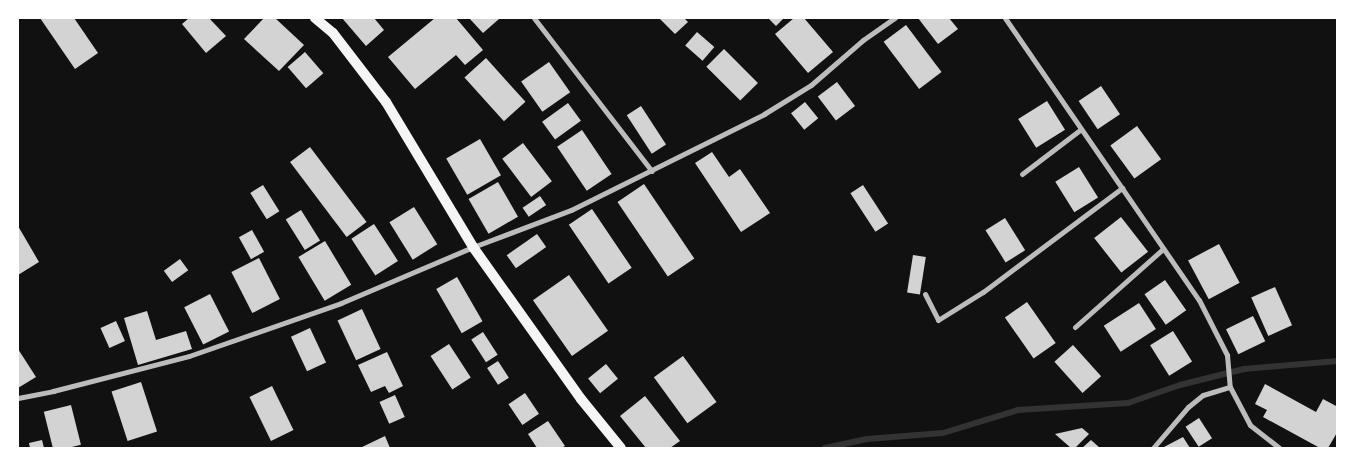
<!DOCTYPE html>
<style>
body{margin:0}
#map{position:relative;width:1355px;height:466px;overflow:hidden;background:#111;font-family:Montserrat,sans-serif}
div>[style]{position:absolute}
.stream>*{height:6px;margin:-3px;padding:0 3px;transform-origin:3px;border-radius:3px;background:#333}
.building>*{inset:0;background:#d3d3d3;transform-origin:0 0}
.minor>*{height:5px;margin:-2.5px;padding:0 2.5px;transform-origin:2.5px;border-radius:2.5px;background:#bcbcbc}
.secondary>*{height:10px;margin:-5px;padding:0 5px;transform-origin:5px;border-radius:5px;background:#f5f5f5}
span{translate:-50% -50%;white-space:nowrap;text-align:center;line-height:1.15;-webkit-text-stroke:5px #fff;paint-order:stroke}
.frame{position:absolute;inset:0;border:19px solid #fff;pointer-events:none}
</style>
<div id="map">
<div class="stream">
<div style="left:825px;top:448px;width:43px;rotate:-12.1deg"></div>
<div style="left:867px;top:439px;width:76px;rotate:-4.5deg"></div>
<div style="left:943px;top:433px;width:78px;rotate:-17deg"></div>
<div style="left:1018px;top:410px;width:110px;rotate:-3.6deg"></div>
<div style="left:1128px;top:403px;width:55px;rotate:-19.1deg"></div>
<div style="left:1180px;top:385px;width:66px;rotate:-14deg"></div>
<div style="left:1244px;top:369px;width:94px;rotate:-4.9deg"></div>
</div>
<div class="building">
<div style="clip-path:polygon(40px 18px,74px 18px,98px 53px,75px 69px)"></div>
<div style="clip-path:polygon(189px 18px,209px 18px,226px 36px,206px 53px,182px 24px)"></div>
<div style="clip-path:polygon(264px 18px,275px 18px,304px 45px,279px 71px,244px 39px)"></div>
<div style="clip-path:polygon(342px 18px,374px 18px,384px 30px,366px 46px)"></div>
<div style="clip-path:polygon(435px 18px,456px 18px,483px 50px,465px 65px,456px 55px,415px 89px,388px 57px)"></div>
<div style="clip-path:polygon(469px 18px,498px 18px,499px 19px,483px 33px)"></div>
<div style="clip-path:polygon(659px 18px,684px 18px,688px 22px,675px 34px)"></div>
<div style="clip-path:polygon(768px 18px,784px 18px,776px 26px)"></div>
<div style="clip-path:polygon(794px 18px,804px 18px,833px 52px,808px 73px,775px 34px)"></div>
<div style="clip-path:polygon(918px 18px,949px 18px,958px 29px,938px 44px)"></div>
<div style="left:906px;top:25px;width:59px;height:28px;rotate:53deg"></div>
<div style="left:697px;top:32px;width:23px;height:18px;rotate:41deg"></div>
<div style="left:724px;top:49px;width:48px;height:25px;rotate:45deg"></div>
<div style="left:305px;top:52px;width:28px;height:23px;rotate:49deg"></div>
<div style="left:486px;top:58px;width:59px;height:29px;rotate:48deg"></div>
<div style="left:549px;top:62px;width:37px;height:34px;rotate:55deg"></div>
<div style="left:837px;top:82px;width:30px;height:24px;rotate:53deg"></div>
<div style="left:1101px;top:86px;width:34px;height:27px;rotate:56deg"></div>
<div style="left:1047px;top:101px;width:34px;height:34px;rotate:58deg"></div>
<div style="left:805px;top:102px;width:21px;height:18px;rotate:51deg"></div>
<div style="left:568px;top:103px;width:22px;height:32px;rotate:54deg"></div>
<div style="left:641px;top:106px;width:46px;height:17px;rotate:57deg"></div>
<div style="left:1137px;top:126px;width:41px;height:33px;rotate:54deg"></div>
<div style="left:582px;top:130px;width:53px;height:30px;rotate:56deg"></div>
<div style="left:480px;top:139px;width:42px;height:39px;rotate:60deg"></div>
<div style="left:523px;top:143px;width:48px;height:26px;rotate:53deg"></div>
<div style="left:310px;top:147px;width:94px;height:25px;rotate:53deg"></div>
<div style="clip-path:polygon(712px 152px,729px 177px,740px 169px,770px 213px,741px 232px,695px 163px)"></div>
<div style="left:1079px;top:167px;width:36px;height:28px;rotate:58deg"></div>
<div style="left:498px;top:182px;width:40px;height:34px;rotate:60deg"></div>
<div style="left:644px;top:184px;width:90px;height:32px;rotate:56deg"></div>
<div style="left:263px;top:185px;width:31px;height:15px;rotate:58deg"></div>
<div style="left:863px;top:185px;width:46px;height:15px;rotate:57deg"></div>
<div style="left:540px;top:196px;width:11px;height:21px;rotate:56deg"></div>
<div style="left:414px;top:207px;width:44px;height:29px;rotate:58deg"></div>
<div style="left:592px;top:209px;width:71px;height:28px;rotate:56deg"></div>
<div style="left:301px;top:210px;width:36px;height:18px;rotate:58deg"></div>
<div style="left:1121px;top:217px;width:44px;height:34px;rotate:52deg"></div>
<div style="left:1005px;top:218px;width:38px;height:23px;rotate:58deg"></div>
<div style="left:374px;top:224px;width:44px;height:27px;rotate:57deg"></div>
<div style="clip-path:polygon(18px 226px,39px 262px,18px 275px)"></div>
<div style="left:252px;top:230px;width:25px;height:15px;rotate:61deg"></div>
<div style="left:537px;top:234px;width:16px;height:37px;rotate:55deg"></div>
<div style="left:325px;top:241px;width:51px;height:31px;rotate:59deg"></div>
<div style="left:1219px;top:244px;width:44px;height:35px;rotate:62deg"></div>
<div style="left:913px;top:255px;width:13px;height:38px;rotate:9deg"></div>
<div style="left:259px;top:258px;width:46px;height:31px;rotate:63deg"></div>
<div style="left:180px;top:259px;width:14px;height:20px;rotate:54deg"></div>
<div style="left:569px;top:275px;width:68px;height:44px;rotate:55deg"></div>
<div style="left:457px;top:277px;width:51px;height:24px;rotate:60deg"></div>
<div style="left:1165px;top:280px;width:37px;height:25px;rotate:55deg"></div>
<div style="left:1275px;top:287px;width:42px;height:26px;rotate:66deg"></div>
<div style="left:210px;top:294px;width:42px;height:29px;rotate:63deg"></div>
<div style="left:1027px;top:302px;width:50px;height:27px;rotate:55deg"></div>
<div style="left:1139px;top:303px;width:31px;height:42px;rotate:57deg"></div>
<div style="left:362px;top:309px;width:44px;height:27px;rotate:65deg"></div>
<div style="clip-path:polygon(147px 311px,156px 340px,186px 331px,192px 349px,138px 365px,124px 318px)"></div>
<div style="left:1253px;top:316px;width:28px;height:30px;rotate:64deg"></div>
<div style="left:116px;top:321px;width:22px;height:17px;rotate:66deg"></div>
<div style="left:310px;top:328px;width:38px;height:21px;rotate:65deg"></div>
<div style="left:1173px;top:331px;width:36px;height:27px;rotate:58deg"></div>
<div style="left:483px;top:332px;width:27px;height:14px;rotate:57deg"></div>
<div style="left:449px;top:344px;width:40px;height:22px;rotate:57deg"></div>
<div style="left:1073px;top:345px;width:42px;height:25px;rotate:48deg"></div>
<div style="clip-path:polygon(18px 349px,36px 377px,18px 388px)"></div>
<div style="clip-path:polygon(387px 352px,403px 386px,389px 393px,385px 386px,371px 392px,358px 365px)"></div>
<div style="left:683px;top:356px;width:57px;height:36px;rotate:54deg"></div>
<div style="left:498px;top:361px;width:20px;height:13px;rotate:57deg"></div>
<div style="left:606px;top:364px;width:19px;height:23px;rotate:51deg"></div>
<div style="left:141px;top:382px;width:52px;height:31px;rotate:72deg"></div>
<div style="clip-path:polygon(1265px 384px,1316px 412px,1323px 399px,1338px 407px,1338px 431px,1328px 448px,1320px 448px,1263px 417px,1267px 410px,1255px 404px)"></div>
<div style="left:272px;top:386px;width:49px;height:25px;rotate:64deg"></div>
<div style="left:525px;top:393px;width:25px;height:20px;rotate:56deg"></div>
<div style="left:395px;top:395px;width:24px;height:17px;rotate:66deg"></div>
<div style="clip-path:polygon(645px 396px,680px 441px,670px 448px,646px 448px,620px 416px)"></div>
<div style="left:71px;top:405px;width:41px;height:28px;rotate:76deg"></div>
<div style="left:1199px;top:418px;width:24px;height:16px;rotate:57deg"></div>
<div style="clip-path:polygon(548px 421px,565px 446px,561px 448px,537px 448px,528px 434px)"></div>
<div style="clip-path:polygon(1082px 428px,1089px 434px,1075px 448px,1071px 448px,1055px 434px)"></div>
<div style="clip-path:polygon(385px 436px,390px 448px,360px 448px)"></div>
<div style="clip-path:polygon(1183px 437px,1190px 448px,1165px 448px,1164px 447px)"></div>
<div style="clip-path:polygon(42px 440px,44px 448px,30px 448px,29px 443px)"></div>
<div style="clip-path:polygon(1091px 440px,1100px 448px,1082px 448px)"></div>
</div>
<div class="minor">
<div style="left:534px;top:18px;width:193px;rotate:52.4deg"></div>
<div style="left:1005px;top:18px;width:342px;rotate:55.5deg"></div>
<div style="left:1199px;top:300px;width:62px;rotate:63deg"></div>
<div style="left:1227px;top:355px;width:32px;rotate:85deg"></div>
<div style="left:1230px;top:387px;width:43px;rotate:62.2deg"></div>
<div style="left:1250px;top:425px;width:37px;rotate:38deg"></div>
<div style="left:1022px;top:174px;width:74px;rotate:-37.3deg"></div>
<div style="left:925px;top:294px;width:29px;rotate:63deg"></div>
<div style="left:938px;top:320px;width:53px;rotate:-31.9deg"></div>
<div style="left:983px;top:292px;width:174px;rotate:-36.8deg"></div>
<div style="left:1075px;top:327px;width:118px;rotate:-41.6deg"></div>
<div style="left:18px;top:398px;width:36px;rotate:-11deg"></div>
<div style="left:53px;top:391px;width:140px;rotate:-14.4deg"></div>
<div style="left:189px;top:356px;width:161px;rotate:-19.2deg"></div>
<div style="left:341px;top:303px;width:143px;rotate:-23deg"></div>
<div style="left:473px;top:247px;width:105px;rotate:-20.7deg"></div>
<div style="left:571px;top:210px;width:216px;rotate:-26.4deg"></div>
<div style="left:764px;top:114px;width:55px;rotate:-31.7deg"></div>
<div style="left:811px;top:85px;width:69px;rotate:-40.9deg"></div>
<div style="left:863px;top:40px;width:39px;rotate:-35deg"></div>
<div style="left:1153px;top:448px;width:54px;rotate:-49.5deg"></div>
<div style="left:1188px;top:407px;width:19px;rotate:-39deg"></div>
<div style="left:1203px;top:395px;width:28px;rotate:-17deg"></div>
</div>
<div class="secondary">
<div style="left:315px;top:18px;width:23px;rotate:40deg"></div>
<div style="left:333px;top:33px;width:87px;rotate:52.5deg"></div>
<div style="left:386px;top:102px;width:169px;rotate:59deg"></div>
<div style="left:473px;top:247px;width:186px;rotate:54.6deg"></div>
<div style="left:581px;top:399px;width:63px;rotate:50.8deg"></div>
</div>
<div class="frame"></div>
</div>
